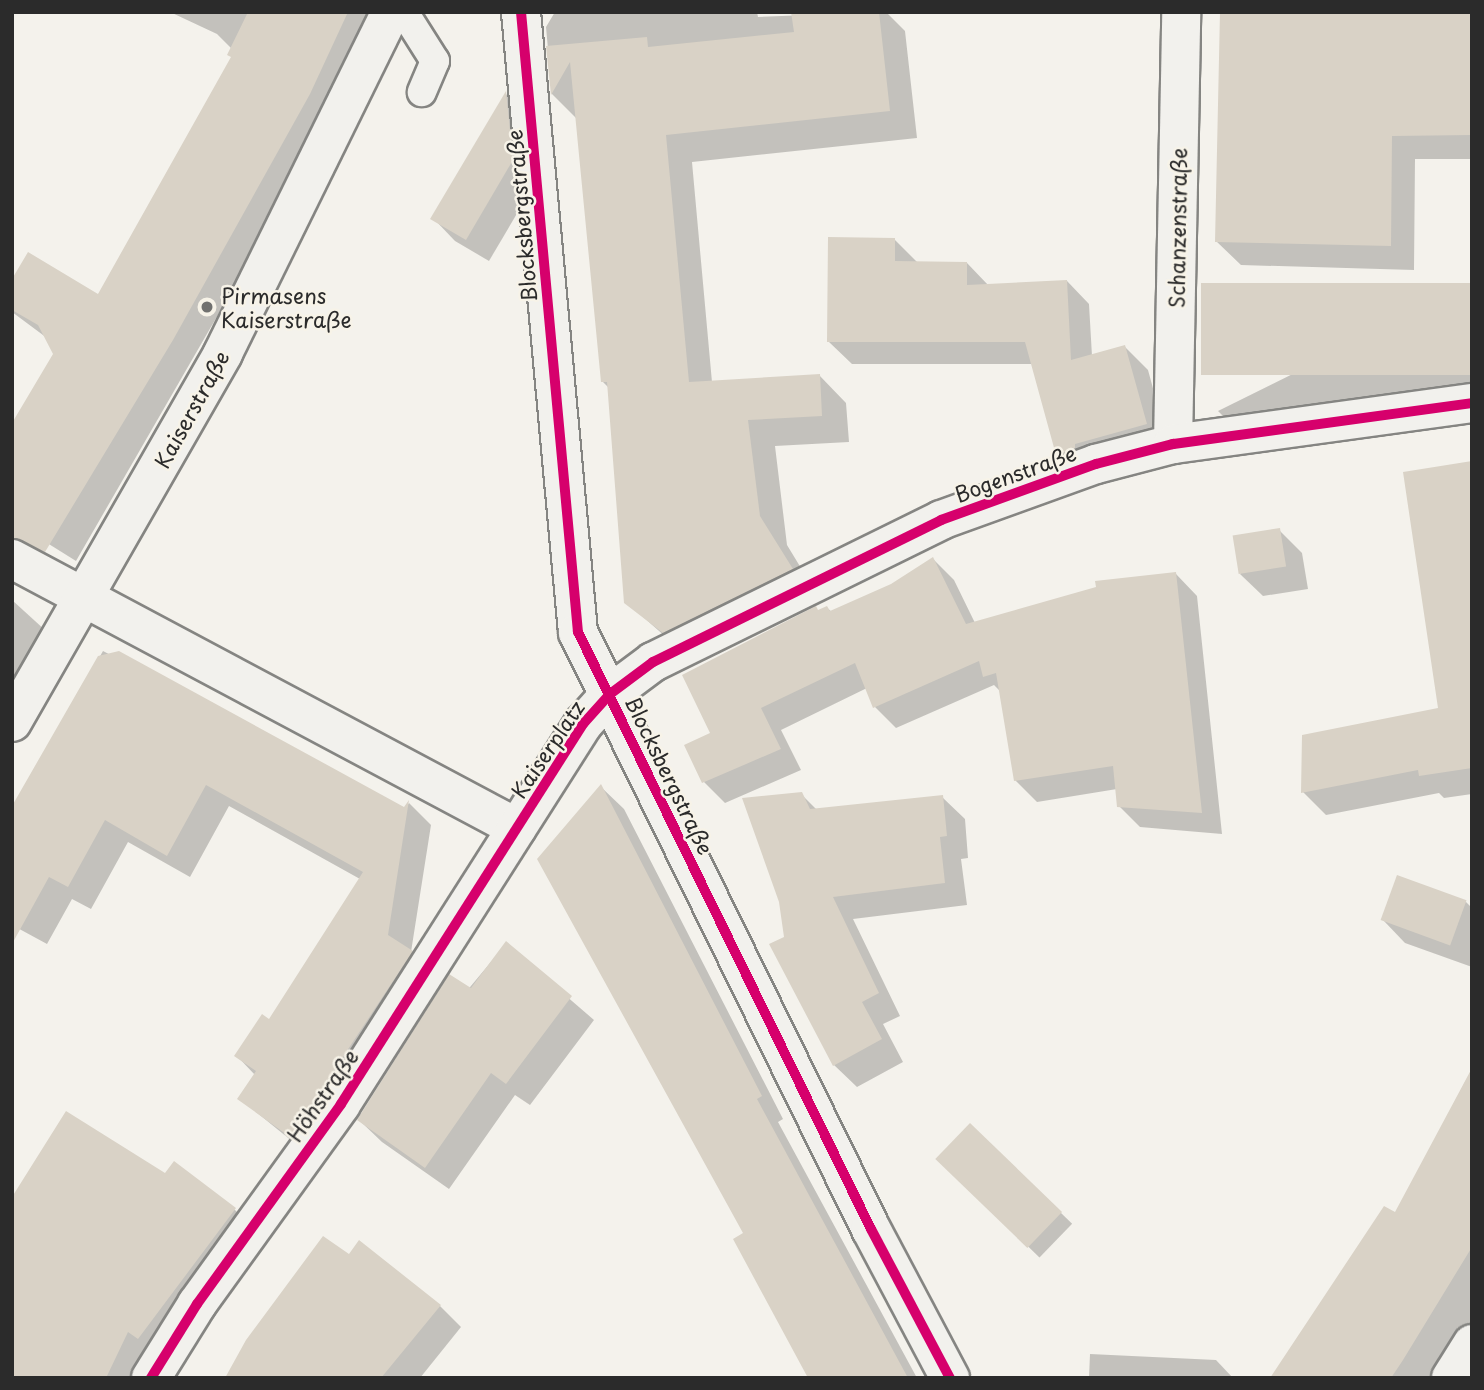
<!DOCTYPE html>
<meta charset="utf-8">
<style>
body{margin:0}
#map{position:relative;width:1484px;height:1390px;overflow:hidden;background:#f4f2ec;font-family:"Playpen Sans",sans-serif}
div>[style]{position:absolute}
.shadow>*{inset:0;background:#0003;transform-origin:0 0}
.building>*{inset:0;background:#d9d2c6;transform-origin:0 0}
.roads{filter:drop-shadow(2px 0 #858582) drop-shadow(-2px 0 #858582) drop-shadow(0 2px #858582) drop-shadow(0 -2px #858582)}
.service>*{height:28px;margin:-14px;padding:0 14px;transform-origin:14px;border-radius:14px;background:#f2f1ed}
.minor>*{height:38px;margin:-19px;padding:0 19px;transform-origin:19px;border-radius:19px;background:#f2f1ed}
.secondary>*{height:38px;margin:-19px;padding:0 19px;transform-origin:19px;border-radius:19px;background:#f2f1ed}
.cycleway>*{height:10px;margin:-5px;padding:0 5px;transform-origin:5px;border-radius:5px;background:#d6006c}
.dots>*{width:19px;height:19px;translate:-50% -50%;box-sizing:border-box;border:4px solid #f7f3e8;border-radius:50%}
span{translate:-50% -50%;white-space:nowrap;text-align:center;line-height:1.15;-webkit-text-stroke:5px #f7f3e8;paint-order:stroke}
.street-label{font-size:21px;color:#2b2b2b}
.poi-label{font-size:21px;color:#2b2b2b}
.left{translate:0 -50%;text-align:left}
.frame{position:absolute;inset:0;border:14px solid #2b2b2b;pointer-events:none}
</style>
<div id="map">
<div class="shadow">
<div style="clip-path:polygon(170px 12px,380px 12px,332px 117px,76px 561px,12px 521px,55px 354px,47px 338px,12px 312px,12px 283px,98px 296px,232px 58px,232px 49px,217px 34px)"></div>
<div style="clip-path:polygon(555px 12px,757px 12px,758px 17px,886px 12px,905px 31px,917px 138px,692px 162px,712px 382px,819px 375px,846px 403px,849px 442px,775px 446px,787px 545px,818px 596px,691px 659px,626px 602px,609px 388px,603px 382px,577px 119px,552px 94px,546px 27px)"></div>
<div style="clip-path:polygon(1472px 12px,1472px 159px,1415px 159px,1414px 270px,1241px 265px,1216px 241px)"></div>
<div style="clip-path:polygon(507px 94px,528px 115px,535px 183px,489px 261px,455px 241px,433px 218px)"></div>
<div style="clip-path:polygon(894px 239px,917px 262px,967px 263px,989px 286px,1067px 281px,1089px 304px,1092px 356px,1125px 347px,1148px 370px,1169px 447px,1080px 477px,1057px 454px,1033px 364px,852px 364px,829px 342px)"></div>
<div style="clip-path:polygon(1472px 285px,1472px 401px,1241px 434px,1218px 411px)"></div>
<div style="clip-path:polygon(1472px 463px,1472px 794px,1444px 798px,1439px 793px,1326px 815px,1303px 792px,1440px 709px)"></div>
<div style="clip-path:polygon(1279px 530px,1302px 553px,1308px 589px,1263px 596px,1240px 574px)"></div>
<div style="clip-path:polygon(933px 559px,954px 580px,975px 623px,1176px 574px,1197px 596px,1222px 834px,1140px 827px,1119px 806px,1117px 789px,1037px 802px,1015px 780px,1001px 692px,994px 685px,896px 728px,875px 707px,867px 688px,781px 730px,801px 770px,725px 803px,704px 782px,712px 734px,819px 612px,827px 608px,832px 612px,892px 586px)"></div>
<div style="clip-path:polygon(12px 600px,46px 631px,12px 706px)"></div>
<div style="clip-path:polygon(103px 651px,405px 809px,409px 803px,431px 825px,411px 952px,434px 975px,314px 1159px,240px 1099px,255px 1075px,236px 1055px,270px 1022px,360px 879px,229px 806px,190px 877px,128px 842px,91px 909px,72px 899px,47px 944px,12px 925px,12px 811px)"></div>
<div style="clip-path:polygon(601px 787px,624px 809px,783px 1119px,778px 1122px,917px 1378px,810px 1378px,746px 1234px)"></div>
<div style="clip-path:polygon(801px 794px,817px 810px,942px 797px,965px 819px,968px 858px,961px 859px,967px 905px,853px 919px,900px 1016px,883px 1024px,903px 1062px,857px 1087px,834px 1065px,785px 938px)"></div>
<div style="clip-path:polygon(1466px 902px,1472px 908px,1472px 967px,1405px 943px,1383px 920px)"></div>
<div style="clip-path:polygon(506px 944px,594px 1020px,530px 1105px,515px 1095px,449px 1189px,382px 1142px,359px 1120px)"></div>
<div style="clip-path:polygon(1472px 1069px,1472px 1349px,1453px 1378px,1272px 1378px,1395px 1215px)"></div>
<div style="left:970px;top:1125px;width:142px;height:47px;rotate:44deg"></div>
<div style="clip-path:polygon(166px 1175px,235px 1210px,262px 1237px,147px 1378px,12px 1378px)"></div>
<div style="clip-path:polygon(350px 1257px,440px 1306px,461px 1327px,420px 1378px,227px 1378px)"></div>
<div style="clip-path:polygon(1090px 1354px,1216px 1360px,1233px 1378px,1089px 1378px)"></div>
</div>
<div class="building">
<div style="clip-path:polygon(248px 12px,348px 12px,310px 94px,173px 340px,45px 552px,12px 537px,12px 423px,53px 354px,38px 325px,12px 310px,12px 279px,28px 252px,98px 294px,231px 57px,227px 55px)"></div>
<div style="clip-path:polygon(791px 12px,879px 12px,890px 111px,666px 135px,689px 382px,820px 374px,822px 416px,748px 420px,760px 516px,793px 569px,663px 633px,624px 603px,607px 382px,601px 382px,570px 62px,551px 95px,546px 46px,647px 37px,648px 47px,794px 32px)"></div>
<div style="clip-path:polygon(1220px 12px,1472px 12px,1472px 135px,1392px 136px,1391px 246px,1215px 242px)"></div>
<div style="clip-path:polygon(506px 91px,513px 160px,466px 240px,430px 219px)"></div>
<div style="clip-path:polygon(828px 237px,895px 238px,895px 261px,967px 262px,967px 285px,1067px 280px,1071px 360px,1125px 345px,1147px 424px,1075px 444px,1075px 448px,1056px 455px,1025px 342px,827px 342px)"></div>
<div style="left:1472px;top:283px;width:92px;height:271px;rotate:90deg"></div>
<div style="clip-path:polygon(1472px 461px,1472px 768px,1419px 776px,1418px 770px,1301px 793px,1302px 735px,1438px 708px,1403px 472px)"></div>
<div style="left:1280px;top:528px;width:39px;height:48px;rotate:81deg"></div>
<div style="clip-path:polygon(933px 557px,966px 624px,1096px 587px,1095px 581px,1176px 572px,1202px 813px,1117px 807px,1113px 766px,1014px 781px,996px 673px,983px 677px,979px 661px,873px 708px,855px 663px,761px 708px,781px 749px,702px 783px,684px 745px,710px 733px,682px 675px,816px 606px,818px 610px,827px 606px,830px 611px,891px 584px)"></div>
<div style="clip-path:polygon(119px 651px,404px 807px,409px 800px,388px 935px,413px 951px,290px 1137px,237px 1099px,256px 1071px,234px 1056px,262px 1014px,269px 1019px,363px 872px,206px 785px,167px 856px,105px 820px,68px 887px,49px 877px,12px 944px,12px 806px,98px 656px)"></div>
<div style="clip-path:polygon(601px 784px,762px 1096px,757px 1099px,908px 1378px,808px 1378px,733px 1239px,743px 1233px,537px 859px)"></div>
<div style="clip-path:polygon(802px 792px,810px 809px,943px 795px,947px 836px,940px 837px,945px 883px,833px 897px,879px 993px,862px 1002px,882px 1039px,833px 1066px,769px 944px,784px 937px,779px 902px,742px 798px)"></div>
<div style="left:1397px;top:875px;width:74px;height:48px;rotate:20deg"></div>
<div style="clip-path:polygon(506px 941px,572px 996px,506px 1084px,491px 1073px,425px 1168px,357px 1120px,449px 974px,471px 988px)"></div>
<div style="clip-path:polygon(1472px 1068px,1472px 1247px,1403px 1360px,1391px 1378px,1270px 1378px,1384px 1206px,1395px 1212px)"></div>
<div style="clip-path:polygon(66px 1111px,165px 1173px,174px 1161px,236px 1208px,138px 1339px,128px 1332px,106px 1378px,12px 1378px,12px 1197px)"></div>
<div style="left:970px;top:1123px;width:128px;height:50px;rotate:44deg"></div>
<div style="clip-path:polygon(323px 1236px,349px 1254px,359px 1240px,441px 1305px,381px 1378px,225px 1378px,246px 1340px)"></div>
</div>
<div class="roads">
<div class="service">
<div style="left:404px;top:12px;width:58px;rotate:57.7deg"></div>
<div style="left:435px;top:61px;width:34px;rotate:113deg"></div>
</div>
<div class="minor">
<div style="left:521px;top:12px;width:623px;rotate:84.75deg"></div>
<div style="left:578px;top:632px;width:665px;rotate:63.86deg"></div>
<div style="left:871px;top:1229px;width:169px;rotate:62.1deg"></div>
<div style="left:1173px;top:444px;width:432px;rotate:-88.9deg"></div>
<div style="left:12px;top:559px;width:572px;rotate:28.04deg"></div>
<div style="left:151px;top:1378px;width:87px;rotate:-58.1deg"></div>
<div style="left:197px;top:1304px;width:246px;rotate:-54.2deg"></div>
<div style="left:341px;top:1104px;width:451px;rotate:-57.5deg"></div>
<div style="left:583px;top:724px;width:40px;rotate:-48deg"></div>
<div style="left:610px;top:694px;width:54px;rotate:-36.7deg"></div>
<div style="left:653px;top:662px;width:321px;rotate:-26.2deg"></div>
<div style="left:941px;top:520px;width:165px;rotate:-19.9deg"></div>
<div style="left:1096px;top:464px;width:80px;rotate:-14.6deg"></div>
<div style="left:1173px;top:444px;width:302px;rotate:-7.8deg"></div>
<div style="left:1451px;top:1378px;width:40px;rotate:-58deg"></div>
</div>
<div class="secondary">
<div style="left:12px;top:722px;width:425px;rotate:-60.2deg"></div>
<div style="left:223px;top:353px;width:380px;rotate:-63.8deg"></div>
</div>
</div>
<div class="cycleway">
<div style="left:521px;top:12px;width:623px;rotate:84.75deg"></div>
<div style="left:578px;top:632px;width:665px;rotate:63.86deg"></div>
<div style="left:871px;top:1229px;width:169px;rotate:62.1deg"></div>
<div style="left:151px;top:1378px;width:87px;rotate:-58.1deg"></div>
<div style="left:197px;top:1304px;width:246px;rotate:-54.2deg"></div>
<div style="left:341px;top:1104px;width:451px;rotate:-57.5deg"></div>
<div style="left:583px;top:724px;width:40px;rotate:-48deg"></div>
<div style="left:610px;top:694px;width:54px;rotate:-36.7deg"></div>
<div style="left:653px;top:662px;width:321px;rotate:-26.2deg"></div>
<div style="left:941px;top:520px;width:165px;rotate:-19.9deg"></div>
<div style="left:1096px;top:464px;width:80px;rotate:-14.6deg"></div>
<div style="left:1173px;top:444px;width:302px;rotate:-7.8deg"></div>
</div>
<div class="dots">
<div style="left:207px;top:307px;background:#71716f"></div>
</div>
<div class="street-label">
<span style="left:521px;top:216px;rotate:-95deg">Blocksbergstraße</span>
<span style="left:1177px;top:228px;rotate:-89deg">Schanzenstraße</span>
<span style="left:191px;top:409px;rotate:-61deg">Kaiserstraße</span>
<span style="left:1015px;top:473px;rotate:-20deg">Bogenstraße</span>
<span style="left:547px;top:749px;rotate:-56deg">Kaiserplatz</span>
<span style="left:670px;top:775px;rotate:64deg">Blocksbergstraße</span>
<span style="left:322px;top:1095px;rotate:-55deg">Höhstraße</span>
</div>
<div class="poi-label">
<span class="left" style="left:221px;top:307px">Pirmasens<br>Kaiserstraße</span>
</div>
<div class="frame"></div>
</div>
